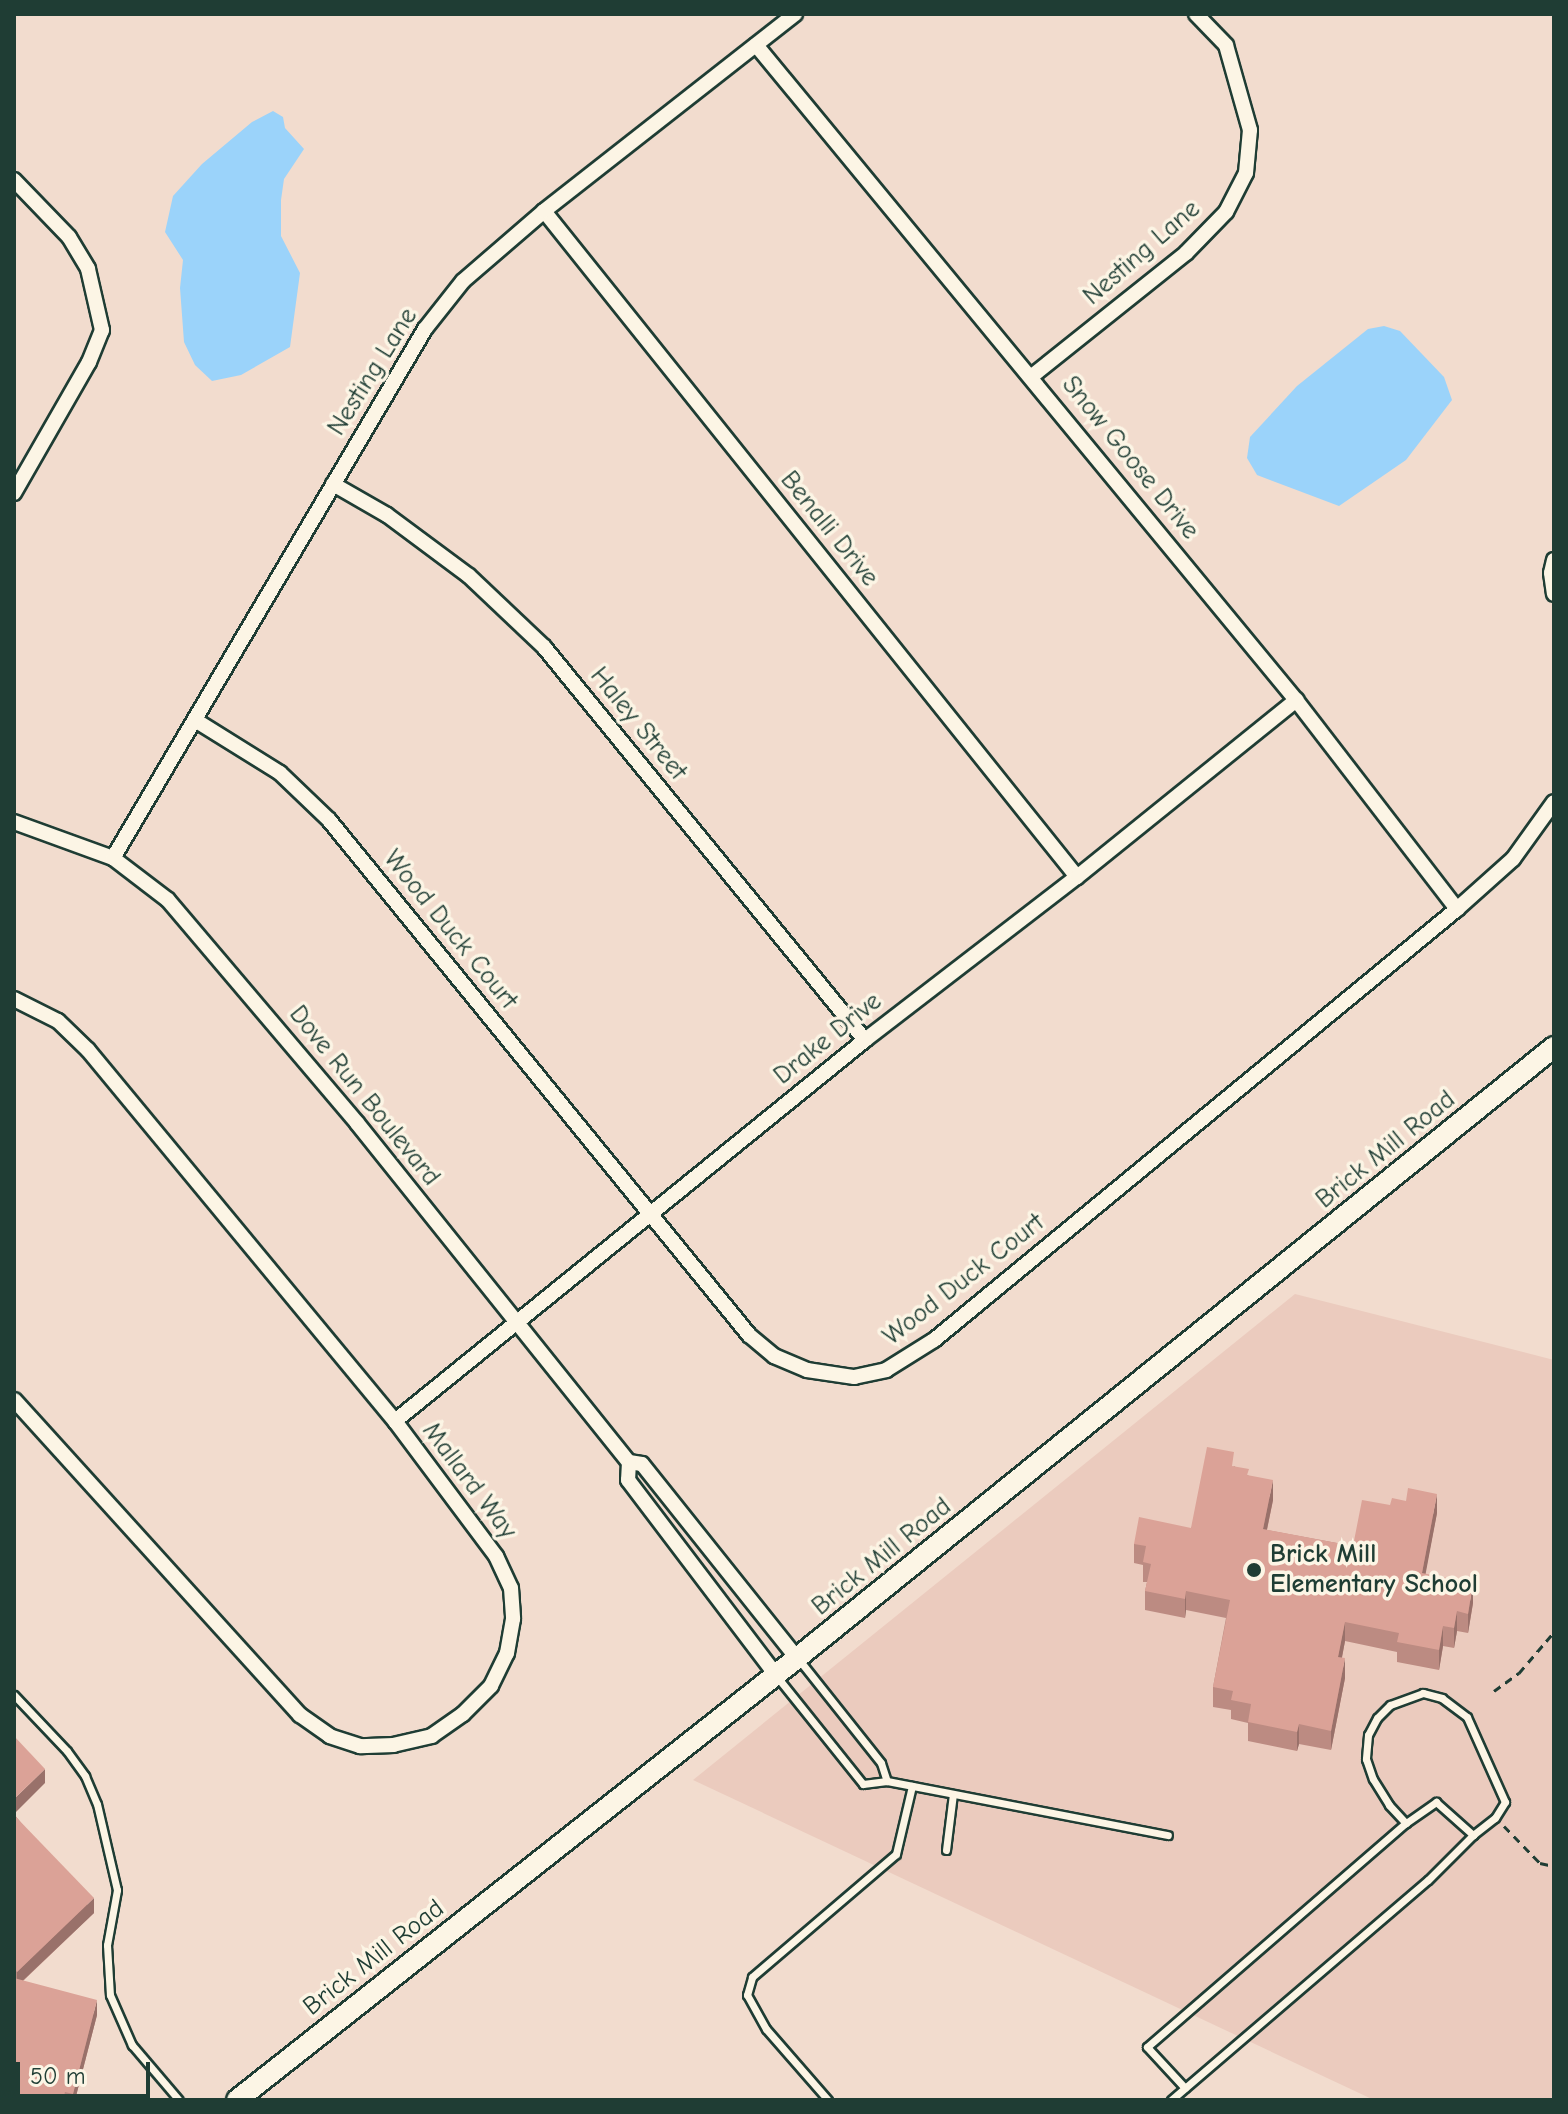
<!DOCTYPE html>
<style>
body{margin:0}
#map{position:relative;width:1568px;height:2114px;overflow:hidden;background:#f2dcce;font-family:"Comic Neue",sans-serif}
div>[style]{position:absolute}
.built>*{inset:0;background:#ebcbbe}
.water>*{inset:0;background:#9bd3fa}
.path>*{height:3px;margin-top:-1.5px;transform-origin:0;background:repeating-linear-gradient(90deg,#1f3d34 0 8px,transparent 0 14px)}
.roads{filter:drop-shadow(2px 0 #1f3d34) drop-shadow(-2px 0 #1f3d34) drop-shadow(0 2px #1f3d34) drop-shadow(0 -2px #1f3d34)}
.lane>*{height:7px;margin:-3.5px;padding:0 3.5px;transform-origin:3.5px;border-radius:3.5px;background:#fcf5e5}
.street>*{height:14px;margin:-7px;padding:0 7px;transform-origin:7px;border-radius:7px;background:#fcf5e5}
.secondary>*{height:20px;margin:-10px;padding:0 10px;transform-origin:10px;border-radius:10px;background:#fcf5e5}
.wall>*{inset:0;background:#bc8b82}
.shaded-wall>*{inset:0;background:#99716a}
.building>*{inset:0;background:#dba297}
.dots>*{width:22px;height:22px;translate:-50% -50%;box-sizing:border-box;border:4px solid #fcf5e5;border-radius:50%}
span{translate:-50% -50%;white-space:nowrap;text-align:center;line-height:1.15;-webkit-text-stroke:7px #fcf5e5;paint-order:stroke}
.street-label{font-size:26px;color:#1f3d34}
.poi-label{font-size:26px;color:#1f3d34;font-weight:700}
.left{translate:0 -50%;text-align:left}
.frame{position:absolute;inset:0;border:16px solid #1f3d34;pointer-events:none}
.scale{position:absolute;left:16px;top:2062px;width:134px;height:36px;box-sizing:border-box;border:4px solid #1f3d34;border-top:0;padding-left:10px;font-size:24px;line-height:28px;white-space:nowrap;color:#1f3d34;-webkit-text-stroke:6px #fcf5e5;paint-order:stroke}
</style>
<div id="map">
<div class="built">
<div style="clip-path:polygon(1295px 1294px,1554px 1360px,1554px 2100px,1374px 2100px,693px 1780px)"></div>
</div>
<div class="water">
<div style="clip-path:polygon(273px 111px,283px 117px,285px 128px,304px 149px,284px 179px,281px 200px,281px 236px,300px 273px,290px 347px,241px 375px,212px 381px,195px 365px,184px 342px,180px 288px,183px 260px,165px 232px,173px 196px,202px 164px,252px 122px)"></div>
<div style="clip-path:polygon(1384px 326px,1400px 331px,1444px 377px,1452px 400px,1406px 460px,1339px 506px,1257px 475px,1247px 458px,1250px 437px,1297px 386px,1368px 329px)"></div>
</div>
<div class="path">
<div style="left:1494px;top:1691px;width:31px;rotate:-36deg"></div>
<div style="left:1519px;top:1673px;width:54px;rotate:-49.5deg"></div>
<div style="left:1504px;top:1826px;width:52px;rotate:45.8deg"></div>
<div style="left:1540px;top:1863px;width:14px;rotate:12deg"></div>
</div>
<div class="roads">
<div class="lane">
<div style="left:800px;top:1661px;width:130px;rotate:51.5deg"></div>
<div style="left:881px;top:1763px;width:19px;rotate:72deg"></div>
<div style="left:778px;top:1678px;width:136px;rotate:51.3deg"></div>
<div style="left:863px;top:1784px;width:24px;rotate:-7deg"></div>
<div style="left:887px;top:1781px;width:286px;rotate:10.9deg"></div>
<div style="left:14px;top:1695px;width:77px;rotate:46.6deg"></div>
<div style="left:67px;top:1751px;width:31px;rotate:54deg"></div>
<div style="left:85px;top:1776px;width:30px;rotate:67deg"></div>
<div style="left:97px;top:1804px;width:88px;rotate:76.9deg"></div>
<div style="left:117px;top:1890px;width:56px;rotate:100.3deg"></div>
<div style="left:107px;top:1945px;width:50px;rotate:86.6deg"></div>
<div style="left:110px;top:1995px;width:55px;rotate:66.3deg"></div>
<div style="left:132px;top:2045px;width:72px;rotate:49.5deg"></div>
<div style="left:946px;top:1850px;width:56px;rotate:-82.9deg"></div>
<div style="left:1185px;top:2088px;width:56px;rotate:-132.8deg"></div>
<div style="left:1147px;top:2047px;width:342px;rotate:-40.9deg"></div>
<div style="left:1406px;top:1823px;width:37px;rotate:-35deg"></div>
<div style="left:1436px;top:1802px;width:50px;rotate:41.7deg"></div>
<div style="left:1473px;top:1835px;width:28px;rotate:-38deg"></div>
<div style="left:1495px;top:1818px;width:19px;rotate:-58deg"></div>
<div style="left:1505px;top:1802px;width:93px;rotate:-114.1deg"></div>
<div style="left:1467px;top:1717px;width:31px;rotate:-143deg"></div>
<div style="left:1442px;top:1698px;width:20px;rotate:-165deg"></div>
<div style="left:1423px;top:1693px;width:35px;rotate:160deg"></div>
<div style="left:1390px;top:1705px;width:18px;rotate:135deg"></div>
<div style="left:1377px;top:1718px;width:19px;rotate:118deg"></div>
<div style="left:1368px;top:1735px;width:24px;rotate:95deg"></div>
<div style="left:1366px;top:1759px;width:21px;rotate:71deg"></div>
<div style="left:1373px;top:1779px;width:31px;rotate:58deg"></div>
<div style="left:1389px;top:1805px;width:25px;rotate:47deg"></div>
<div style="left:828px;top:2100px;width:94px;rotate:-131.1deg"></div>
<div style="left:766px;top:2029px;width:39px;rotate:-119deg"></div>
<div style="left:747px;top:1995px;width:19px;rotate:-74deg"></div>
<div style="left:752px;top:1977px;width:189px;rotate:-40.5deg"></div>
<div style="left:896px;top:1854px;width:70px;rotate:-76.8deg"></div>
<div style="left:1171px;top:2100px;width:338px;rotate:-40.6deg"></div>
<div style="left:1428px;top:1880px;width:64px;rotate:-45deg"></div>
</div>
<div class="street">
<div style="left:756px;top:45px;width:849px;rotate:50.5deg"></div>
<div style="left:1296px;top:700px;width:264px;rotate:52.4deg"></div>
<div style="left:14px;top:180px;width:79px;rotate:46deg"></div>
<div style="left:69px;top:237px;width:37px;rotate:59deg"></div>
<div style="left:88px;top:269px;width:63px;rotate:77.1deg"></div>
<div style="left:102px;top:330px;width:35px;rotate:112deg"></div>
<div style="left:89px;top:362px;width:151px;rotate:119.8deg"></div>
<div style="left:544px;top:211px;width:853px;rotate:51.33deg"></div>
<div style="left:1032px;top:376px;width:197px;rotate:-38.6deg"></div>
<div style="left:1186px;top:253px;width:57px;rotate:-45.7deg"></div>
<div style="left:1226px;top:212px;width:44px;rotate:-62.9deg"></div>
<div style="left:1246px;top:173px;width:43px;rotate:-84.7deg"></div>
<div style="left:1250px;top:130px;width:88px;rotate:-105.8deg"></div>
<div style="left:1226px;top:45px;width:43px;rotate:-134.1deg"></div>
<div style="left:333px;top:484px;width:62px;rotate:29.9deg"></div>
<div style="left:387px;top:515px;width:102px;rotate:36.6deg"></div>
<div style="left:469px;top:576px;width:103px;rotate:43.4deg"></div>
<div style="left:544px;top:647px;width:507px;rotate:50.76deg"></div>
<div style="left:1554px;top:560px;width:13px;rotate:103deg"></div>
<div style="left:1551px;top:573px;width:21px;rotate:82deg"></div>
<div style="left:195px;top:720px;width:100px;rotate:31.9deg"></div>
<div style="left:280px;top:773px;width:68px;rotate:43.8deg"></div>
<div style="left:329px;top:820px;width:665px;rotate:50.8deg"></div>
<div style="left:749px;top:1335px;width:33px;rotate:40deg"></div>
<div style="left:774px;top:1356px;width:36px;rotate:23deg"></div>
<div style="left:807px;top:1370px;width:48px;rotate:8.5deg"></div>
<div style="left:854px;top:1377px;width:33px;rotate:-12deg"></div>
<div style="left:886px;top:1370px;width:57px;rotate:-32deg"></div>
<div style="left:934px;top:1340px;width:678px;rotate:-39.49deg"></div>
<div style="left:1457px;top:909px;width:75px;rotate:-41.8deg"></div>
<div style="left:1513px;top:859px;width:70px;rotate:-54.3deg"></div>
<div style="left:14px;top:822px;width:105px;rotate:20deg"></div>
<div style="left:113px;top:858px;width:69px;rotate:37.4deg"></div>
<div style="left:168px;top:900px;width:292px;rotate:49.7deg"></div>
<div style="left:357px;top:1123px;width:435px;rotate:51.3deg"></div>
<div style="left:629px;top:1462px;width:13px;rotate:9deg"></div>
<div style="left:642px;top:1464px;width:248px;rotate:51.4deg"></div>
<div style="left:113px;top:858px;width:614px;rotate:-59.47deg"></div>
<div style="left:425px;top:329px;width:61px;rotate:-51.6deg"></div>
<div style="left:463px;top:281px;width:107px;rotate:-40.8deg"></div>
<div style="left:544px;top:211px;width:319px;rotate:-38.1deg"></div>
<div style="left:14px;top:999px;width:49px;rotate:26.6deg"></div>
<div style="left:58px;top:1021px;width:42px;rotate:44deg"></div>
<div style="left:88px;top:1050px;width:482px;rotate:50.4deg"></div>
<div style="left:395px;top:1421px;width:169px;rotate:53.2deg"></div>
<div style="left:496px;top:1556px;width:35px;rotate:65deg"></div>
<div style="left:511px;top:1588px;width:31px;rotate:86deg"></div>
<div style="left:513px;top:1619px;width:35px;rotate:100deg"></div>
<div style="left:507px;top:1653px;width:37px;rotate:116deg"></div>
<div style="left:491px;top:1686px;width:40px;rotate:135deg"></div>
<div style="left:463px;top:1714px;width:38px;rotate:145deg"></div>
<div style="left:432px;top:1736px;width:39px;rotate:167deg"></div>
<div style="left:394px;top:1745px;width:34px;rotate:178deg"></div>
<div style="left:360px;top:1746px;width:32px;rotate:-162deg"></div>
<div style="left:330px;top:1736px;width:37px;rotate:-145deg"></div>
<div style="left:300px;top:1715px;width:425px;rotate:-132.2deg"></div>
<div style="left:395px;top:1421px;width:605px;rotate:-39.03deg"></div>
<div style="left:865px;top:1040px;width:267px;rotate:-37.6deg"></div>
<div style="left:1077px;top:877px;width:282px;rotate:-38.9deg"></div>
<div style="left:629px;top:1462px;width:18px;rotate:93deg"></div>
<div style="left:628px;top:1480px;width:245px;rotate:52.8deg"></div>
</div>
<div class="secondary">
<div style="left:237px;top:2100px;width:713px;rotate:-38.28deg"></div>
<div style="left:797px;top:1658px;width:973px;rotate:-38.91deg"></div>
</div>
</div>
<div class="wall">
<div style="clip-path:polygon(1234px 1466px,1249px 1476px,1273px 1500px,1267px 1530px,1353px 1546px,1437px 1513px,1425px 1574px,1473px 1603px,1468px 1633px,1457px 1631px,1454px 1648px,1443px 1646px,1439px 1670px,1397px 1662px,1397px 1652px,1345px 1641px,1342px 1658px,1345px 1678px,1331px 1750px,1299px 1744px,1297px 1751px,1248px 1741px,1248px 1723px,1231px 1719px,1231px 1710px,1213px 1707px,1213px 1687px,1226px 1618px,1186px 1610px,1185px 1618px,1145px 1610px,1145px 1591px,1147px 1582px,1143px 1582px,1143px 1565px,1134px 1563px,1134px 1544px,1191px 1528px)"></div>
<div style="clip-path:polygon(14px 1814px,94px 1913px,23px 1981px,97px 2015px,75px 2100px,14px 2100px)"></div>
</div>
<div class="shaded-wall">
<div style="clip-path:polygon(1273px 1480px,1273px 1500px,1263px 1548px,1263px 1529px)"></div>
<div style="clip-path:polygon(1437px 1494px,1437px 1513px,1422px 1593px,1422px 1573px)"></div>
<div style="clip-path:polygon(1473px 1583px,1473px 1603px,1468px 1633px,1468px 1614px)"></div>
<div style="clip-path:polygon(1186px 1591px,1186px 1610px,1185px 1618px,1185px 1599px)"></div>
<div style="clip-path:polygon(1457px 1611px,1457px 1631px,1454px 1648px,1454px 1628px)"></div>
<div style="clip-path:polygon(1345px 1622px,1345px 1641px,1338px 1677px,1338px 1657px)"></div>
<div style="clip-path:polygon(1443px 1626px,1443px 1646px,1439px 1670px,1439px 1650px)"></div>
<div style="clip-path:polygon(1345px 1658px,1345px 1678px,1331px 1750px,1331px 1731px)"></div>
<div style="clip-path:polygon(1299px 1724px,1299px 1744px,1297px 1751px,1297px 1732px)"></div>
<div style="clip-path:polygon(45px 1769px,45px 1783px,14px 1814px,14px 1799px)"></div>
<div style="clip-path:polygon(94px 1898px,94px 1913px,17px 1986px,17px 1972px)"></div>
<div style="clip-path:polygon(97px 2000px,97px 2015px,75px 2100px,73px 2100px,73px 2094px)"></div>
</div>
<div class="building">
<div style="clip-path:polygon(1207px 1447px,1234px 1452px,1232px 1466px,1249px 1469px,1247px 1475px,1273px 1480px,1263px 1529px,1353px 1546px,1362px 1500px,1390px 1505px,1392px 1498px,1406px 1501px,1408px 1488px,1437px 1494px,1422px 1573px,1473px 1583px,1468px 1614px,1457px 1611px,1454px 1628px,1443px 1626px,1439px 1650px,1397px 1642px,1399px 1633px,1345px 1622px,1338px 1657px,1345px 1658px,1331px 1731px,1299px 1724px,1297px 1732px,1248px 1722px,1251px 1704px,1231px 1700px,1233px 1691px,1213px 1687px,1230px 1600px,1186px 1591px,1185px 1599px,1145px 1591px,1151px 1564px,1143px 1562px,1146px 1546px,1134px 1544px,1139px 1517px,1191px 1528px)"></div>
<div style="clip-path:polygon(14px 1736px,45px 1769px,14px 1799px)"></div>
<div style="clip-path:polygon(14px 1815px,94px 1898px,17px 1972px,14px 1969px)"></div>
<div style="clip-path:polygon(14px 1978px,97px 2000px,73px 2094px,65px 2092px,63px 2100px,14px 2100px)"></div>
</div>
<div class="dots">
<div style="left:1254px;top:1570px;background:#1f3d34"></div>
</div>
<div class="street-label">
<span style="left:1142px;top:253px;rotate:-41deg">Nesting Lane</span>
<span style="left:373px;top:372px;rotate:-58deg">Nesting Lane</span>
<span style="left:1130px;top:458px;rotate:51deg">Snow Goose Drive</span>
<span style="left:829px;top:529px;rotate:51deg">Benalli Drive</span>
<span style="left:638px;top:724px;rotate:51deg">Haley Street</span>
<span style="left:450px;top:930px;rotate:51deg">Wood Duck Court</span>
<span style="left:828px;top:1039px;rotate:-39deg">Drake Drive</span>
<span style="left:364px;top:1096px;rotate:51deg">Dove Run Boulevard</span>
<span style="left:1386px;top:1150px;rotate:-39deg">Brick Mill Road</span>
<span style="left:964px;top:1280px;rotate:-38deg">Wood Duck Court</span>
<span style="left:469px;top:1481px;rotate:53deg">Mallard Way</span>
<span style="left:882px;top:1557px;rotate:-39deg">Brick Mill Road</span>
<span style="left:374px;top:1958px;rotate:-38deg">Brick Mill Road</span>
</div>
<div class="poi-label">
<span class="left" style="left:1270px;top:1570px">Brick Mill<br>Elementary School</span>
</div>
<div class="frame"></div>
<div class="scale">50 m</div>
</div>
